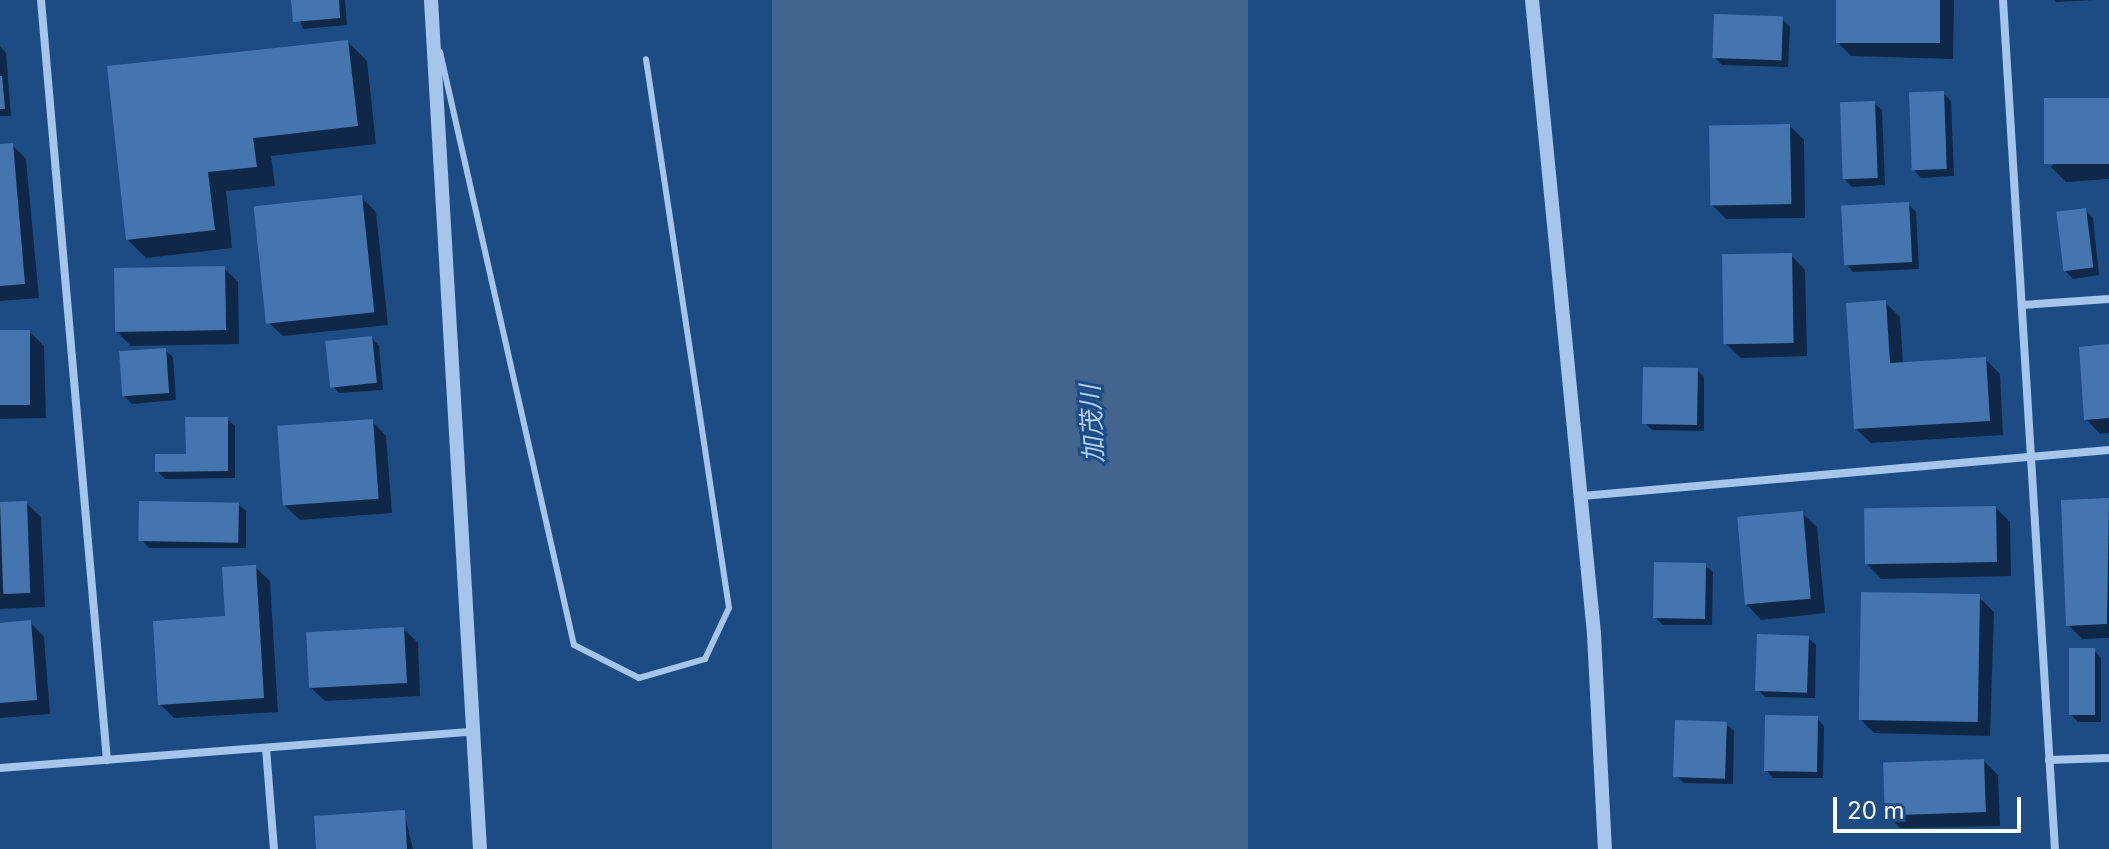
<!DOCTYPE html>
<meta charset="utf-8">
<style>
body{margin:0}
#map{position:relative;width:2109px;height:849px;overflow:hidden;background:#1d4c85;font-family:Inter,"Noto Sans JP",sans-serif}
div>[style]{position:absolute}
.water>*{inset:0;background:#42658f;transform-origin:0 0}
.shadow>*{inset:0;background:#0007}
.building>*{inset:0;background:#4575ae;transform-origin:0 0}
.service>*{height:6px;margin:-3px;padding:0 3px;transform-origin:3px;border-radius:3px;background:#a5c5eb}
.minor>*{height:8px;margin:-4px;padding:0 4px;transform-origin:4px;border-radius:4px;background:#a5c5eb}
.tertiary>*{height:14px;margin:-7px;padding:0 7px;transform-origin:7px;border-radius:7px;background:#a5c5eb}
span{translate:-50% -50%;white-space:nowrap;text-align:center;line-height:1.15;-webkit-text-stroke:6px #1d4c85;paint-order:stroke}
.water-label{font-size:26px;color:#b0cff2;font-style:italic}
.scale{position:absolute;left:1833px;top:797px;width:188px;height:36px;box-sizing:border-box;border:4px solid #fff;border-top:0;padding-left:10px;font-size:24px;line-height:28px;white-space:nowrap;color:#fff;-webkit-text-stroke:6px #1d4c85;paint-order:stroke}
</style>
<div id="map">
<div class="water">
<div style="left:772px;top:0;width:476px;height:849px"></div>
</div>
<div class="shadow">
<div style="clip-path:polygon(293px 0,345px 0,347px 25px,303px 29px)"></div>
<div style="clip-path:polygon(1838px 0,1954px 0,1953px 59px,1851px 56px,1837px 42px)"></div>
<div style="clip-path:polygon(2054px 0,2094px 0,2056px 2px)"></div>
<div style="clip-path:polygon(1782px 19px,1790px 27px,1788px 67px,1722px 65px,1714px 57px)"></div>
<div style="clip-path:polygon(348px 42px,367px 61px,376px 144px,271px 156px,275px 186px,226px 191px,232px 248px,146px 258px,127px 239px)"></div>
<div style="clip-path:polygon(0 46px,6px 53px,11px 116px,0 116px)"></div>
<div style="clip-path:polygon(1943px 93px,1951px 101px,1954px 176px,1921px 178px,1914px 170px)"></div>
<div style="clip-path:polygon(2109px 100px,2109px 179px,2066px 182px,2051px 167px)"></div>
<div style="clip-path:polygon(1874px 103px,1882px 110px,1885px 185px,1852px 187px,1845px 180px)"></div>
<div style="clip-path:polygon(1790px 126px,1804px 140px,1805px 218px,1726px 219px,1712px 205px)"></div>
<div style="clip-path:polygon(12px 145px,26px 159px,39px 298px,0 301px,0 146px)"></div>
<div style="clip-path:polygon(361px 197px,376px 212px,388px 325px,283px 336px,268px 322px)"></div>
<div style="clip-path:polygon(1908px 204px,1916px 212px,1919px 269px,1853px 272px,1846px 264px)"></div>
<div style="clip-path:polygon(2085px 210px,2093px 218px,2099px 275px,2073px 279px,2065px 271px)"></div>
<div style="clip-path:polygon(1791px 255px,1805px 270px,1807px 356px,1741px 358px,1726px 344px)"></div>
<div style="clip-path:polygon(224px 268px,238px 282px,239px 344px,131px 346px,117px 332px)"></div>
<div style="clip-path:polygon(1886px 303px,1900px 317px,1903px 364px,1985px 359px,2000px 374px,2003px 435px,1871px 443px,1856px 429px)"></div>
<div style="clip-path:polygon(0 332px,30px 332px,44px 346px,46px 418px,0 419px)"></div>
<div style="clip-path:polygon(372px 338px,379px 346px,383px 390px,339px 393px,332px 385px)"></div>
<div style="clip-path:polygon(2109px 346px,2109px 433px,2100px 434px,2086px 419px)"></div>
<div style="clip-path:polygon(165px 350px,173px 357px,176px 400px,132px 404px,124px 396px)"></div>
<div style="clip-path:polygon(1697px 370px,1704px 377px,1704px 431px,1652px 430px,1645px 423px)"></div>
<div style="clip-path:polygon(227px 419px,235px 426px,235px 478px,165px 479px,157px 471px,188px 456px)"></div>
<div style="clip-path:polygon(372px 421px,386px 436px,392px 513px,300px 520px,285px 506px)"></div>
<div style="clip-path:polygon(2109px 500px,2109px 638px,2082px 639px,2068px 625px,2063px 502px)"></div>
<div style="clip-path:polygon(26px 503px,41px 517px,45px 607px,0 609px,0 504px)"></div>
<div style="clip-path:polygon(238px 504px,246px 511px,246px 548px,149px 548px,141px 540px)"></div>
<div style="clip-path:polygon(1996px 508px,2010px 522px,2011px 576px,1881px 579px,1867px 564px)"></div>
<div style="clip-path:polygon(1802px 513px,1817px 527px,1825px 613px,1761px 620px,1747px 605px)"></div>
<div style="clip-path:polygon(1705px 565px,1713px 572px,1712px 625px,1663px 625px,1655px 617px)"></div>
<div style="clip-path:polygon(255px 567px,270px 581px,278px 712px,174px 718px,160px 704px,227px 618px)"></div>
<div style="clip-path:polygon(1979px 597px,1994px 612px,1990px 736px,1874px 733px,1860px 719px)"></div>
<div style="clip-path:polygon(30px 622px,44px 637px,50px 714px,0 718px,0 625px)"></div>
<div style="clip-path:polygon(404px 629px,418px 643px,420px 696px,325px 701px,310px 687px)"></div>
<div style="clip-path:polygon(1808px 638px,1816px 645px,1815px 698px,1765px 697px,1758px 690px)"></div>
<div style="clip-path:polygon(2094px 650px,2101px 658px,2101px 722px,2078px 722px,2070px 714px)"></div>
<div style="clip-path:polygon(1817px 718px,1824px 726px,1823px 778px,1773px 778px,1766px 770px)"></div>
<div style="clip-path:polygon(1726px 724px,1734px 731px,1733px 784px,1684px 783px,1676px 776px)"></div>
<div style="clip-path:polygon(1984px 761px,1998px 775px,2000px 826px,1900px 828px,1886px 814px)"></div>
<div style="clip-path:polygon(404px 812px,413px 849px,318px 849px)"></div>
</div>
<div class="building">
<div style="clip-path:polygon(291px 0,339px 0,340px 18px,293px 22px)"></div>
<div style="left:1836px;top:0;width:104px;height:43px"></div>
<div style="left:1714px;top:14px;width:69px;height:44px;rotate:2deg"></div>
<div style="clip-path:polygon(348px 40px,358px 126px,253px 138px,257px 167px,208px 172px,215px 230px,126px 240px,107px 66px)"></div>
<div style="clip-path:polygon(0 76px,2px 76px,5px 109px,0 109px)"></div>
<div style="left:1944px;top:91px;width:78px;height:35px;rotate:88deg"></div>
<div style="left:2109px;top:98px;width:66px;height:65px;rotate:90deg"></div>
<div style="left:1875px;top:101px;width:77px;height:35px;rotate:88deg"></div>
<div style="left:1790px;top:124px;width:80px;height:81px;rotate:89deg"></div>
<div style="clip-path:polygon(13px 143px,25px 284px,0 286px,0 144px)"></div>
<div style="left:362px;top:195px;width:118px;height:109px;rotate:84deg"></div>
<div style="left:1909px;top:202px;width:60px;height:68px;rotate:87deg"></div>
<div style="left:2086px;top:208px;width:60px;height:30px;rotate:83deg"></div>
<div style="left:1792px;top:253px;width:90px;height:70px;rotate:89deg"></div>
<div style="left:225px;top:266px;width:64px;height:111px;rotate:89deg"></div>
<div style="clip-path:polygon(1886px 300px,1890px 363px,1986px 357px,1990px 421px,1854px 429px,1846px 303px)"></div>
<div style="left:0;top:330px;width:30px;height:75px"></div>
<div style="left:372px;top:336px;width:47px;height:47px;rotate:84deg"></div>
<div style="clip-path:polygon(2109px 344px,2109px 418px,2084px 420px,2079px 347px)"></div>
<div style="left:166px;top:348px;width:45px;height:47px;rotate:86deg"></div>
<div style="left:1643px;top:367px;width:55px;height:57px;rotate:1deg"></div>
<div style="clip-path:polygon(185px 417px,228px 417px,228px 471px,155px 472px,155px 454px,186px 454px)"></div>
<div style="left:373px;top:419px;width:80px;height:96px;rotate:86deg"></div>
<div style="clip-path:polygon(2109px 498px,2107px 624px,2066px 626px,2061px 500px)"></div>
<div style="left:27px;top:501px;width:92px;height:27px;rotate:88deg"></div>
<div style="left:139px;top:501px;width:100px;height:40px;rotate:1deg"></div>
<div style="left:1996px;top:506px;width:56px;height:132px;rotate:89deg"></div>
<div style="left:1803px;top:511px;width:88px;height:66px;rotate:85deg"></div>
<div style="left:1654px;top:562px;width:52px;height:56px;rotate:1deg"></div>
<div style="clip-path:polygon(256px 565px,264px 698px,158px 705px,153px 621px,225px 616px,222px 567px)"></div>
<div style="left:1861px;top:592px;width:119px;height:128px;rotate:1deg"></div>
<div style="clip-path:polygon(31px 620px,37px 700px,0 703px,0 623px)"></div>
<div style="left:404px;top:627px;width:56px;height:98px;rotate:87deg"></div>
<div style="left:1757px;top:634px;width:52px;height:57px;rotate:2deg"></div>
<div style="left:2069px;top:648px;width:26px;height:67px"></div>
<div style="left:1765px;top:715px;width:53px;height:56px;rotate:1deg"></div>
<div style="left:1675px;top:720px;width:52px;height:57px;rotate:2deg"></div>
<div style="left:1984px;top:759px;width:53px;height:101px;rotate:88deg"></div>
<div style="clip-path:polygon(405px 810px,407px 849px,316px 849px,314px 816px)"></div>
</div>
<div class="service">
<div style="left:440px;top:52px;width:608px;rotate:77.27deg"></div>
<div style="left:574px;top:645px;width:73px;rotate:26.9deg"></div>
<div style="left:639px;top:678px;width:69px;rotate:-16.1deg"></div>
<div style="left:705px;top:659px;width:56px;rotate:-64.8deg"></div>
<div style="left:729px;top:608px;width:555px;rotate:-98.6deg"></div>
</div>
<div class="minor">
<div style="left:41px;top:0;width:763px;rotate:85.04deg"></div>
<div style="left:2003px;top:0;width:851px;rotate:86.5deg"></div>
<div style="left:2022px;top:305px;width:87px;rotate:-3.9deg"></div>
<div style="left:1582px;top:496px;width:529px;rotate:-4.99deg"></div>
<div style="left:266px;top:748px;width:101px;rotate:85.5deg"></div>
<div style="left:2049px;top:760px;width:60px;rotate:-1.9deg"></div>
<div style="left:0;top:768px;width:474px;rotate:-4.4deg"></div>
</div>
<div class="tertiary">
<div style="left:431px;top:0;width:850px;rotate:86.7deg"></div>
<div style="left:1532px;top:0;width:637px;rotate:84.41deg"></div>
<div style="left:1594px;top:634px;width:215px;rotate:87.1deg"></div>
</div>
<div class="water-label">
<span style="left:1092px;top:424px;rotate:-93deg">加茂川</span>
</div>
<div class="scale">20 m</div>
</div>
